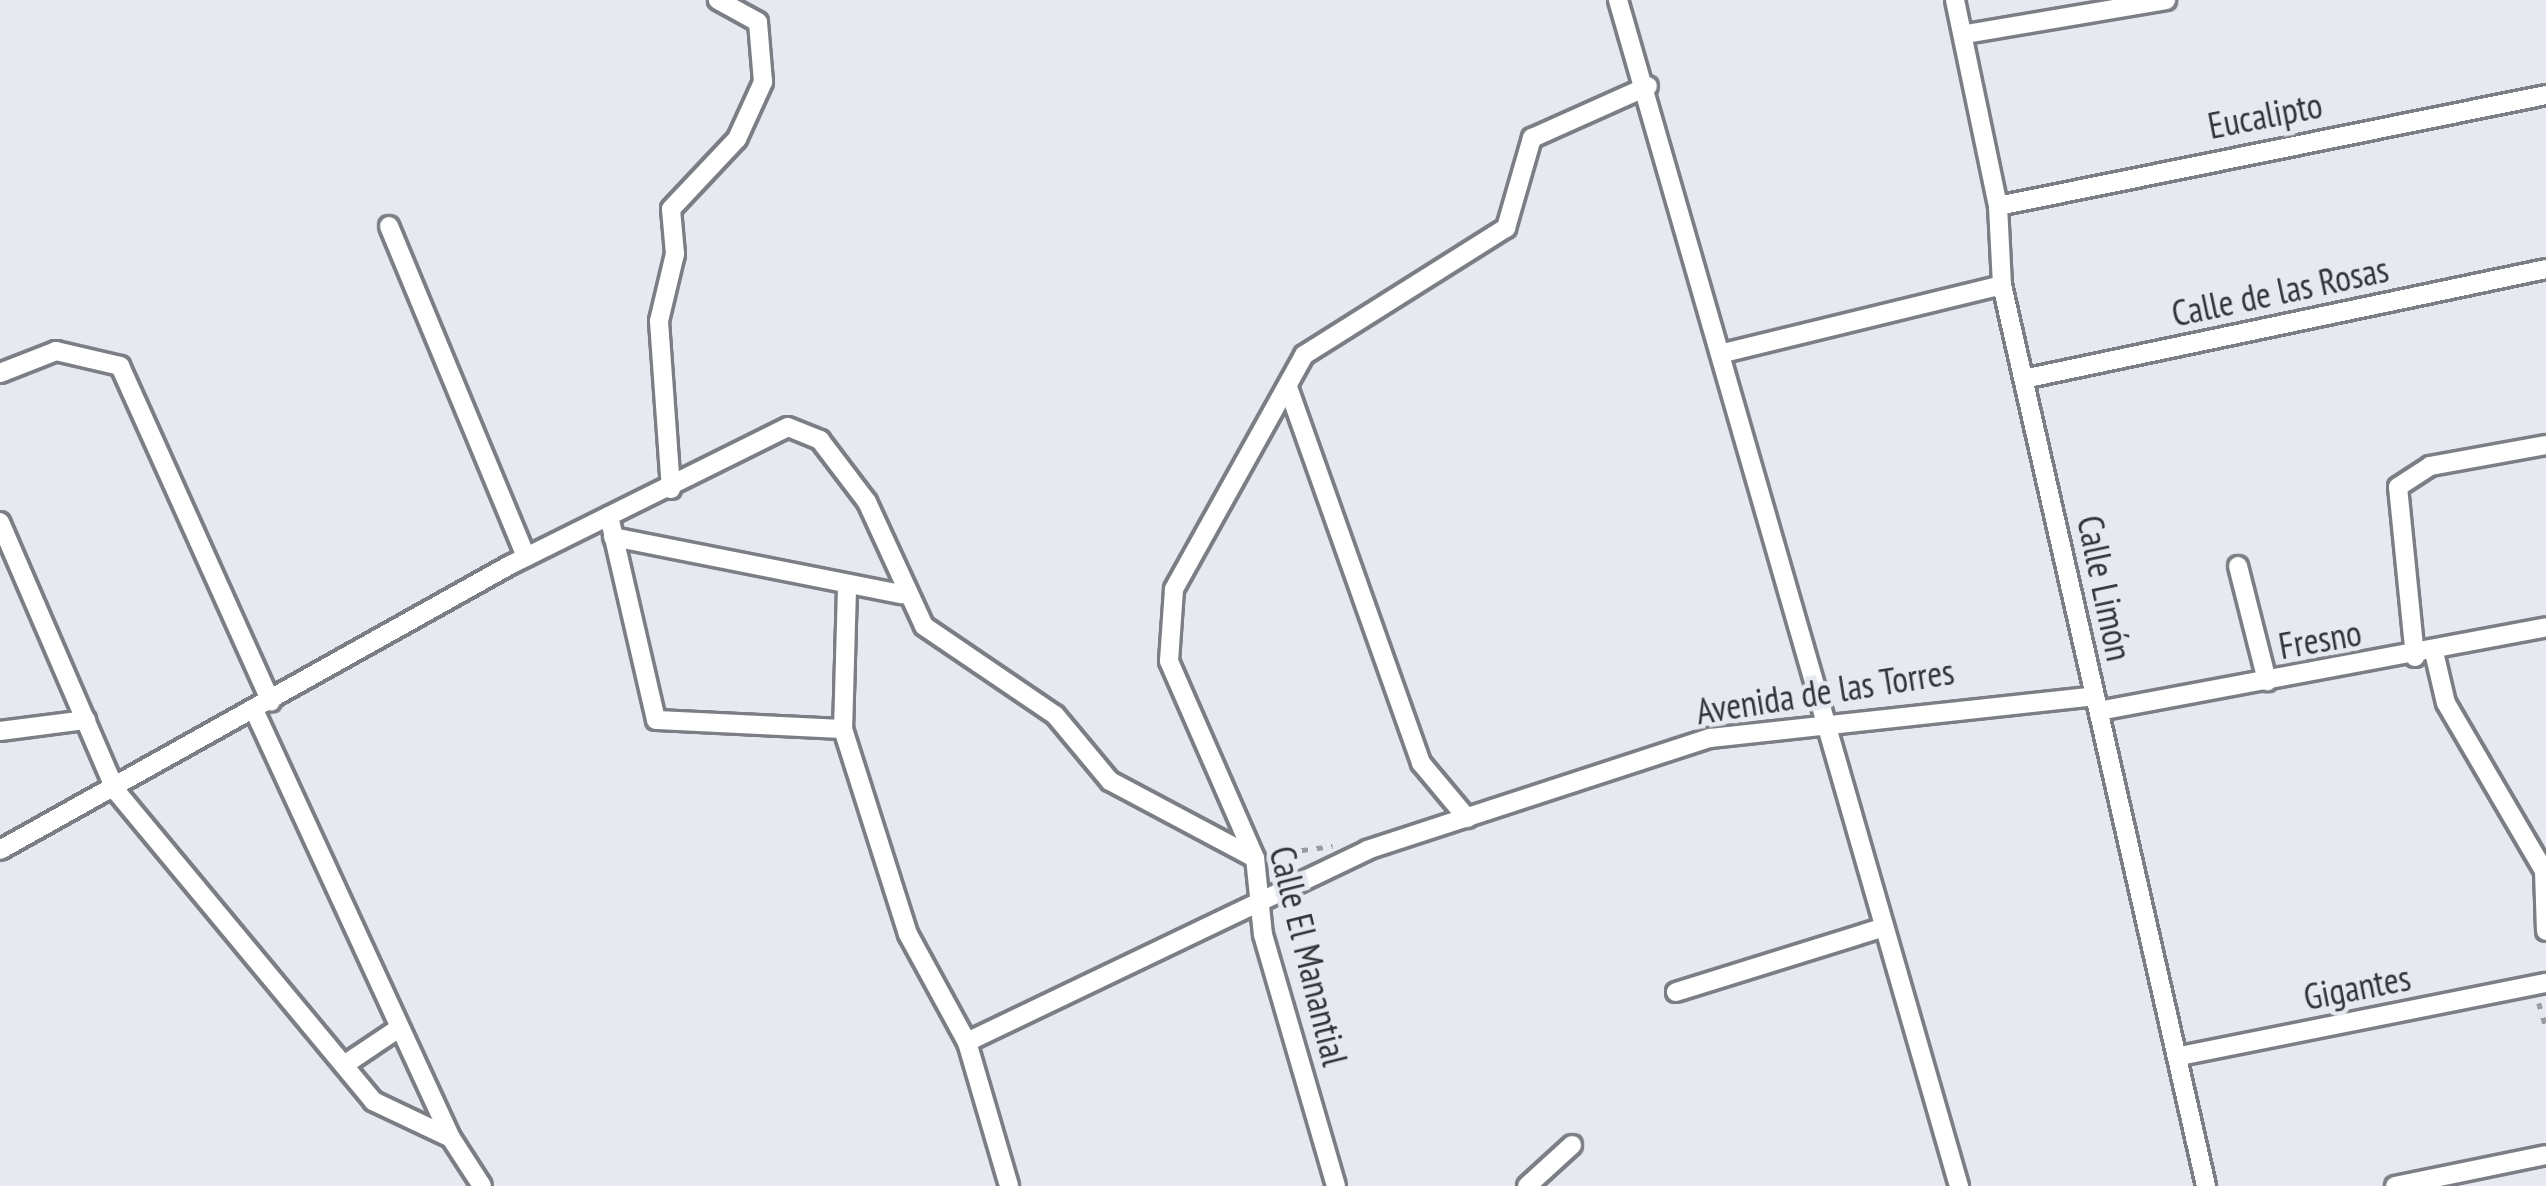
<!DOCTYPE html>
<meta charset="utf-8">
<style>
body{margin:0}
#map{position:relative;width:2546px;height:1186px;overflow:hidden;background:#e6e9f0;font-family:"PT Sans Narrow",sans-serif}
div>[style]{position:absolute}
.path>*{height:4.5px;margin-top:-2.25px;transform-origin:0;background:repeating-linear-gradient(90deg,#989ba0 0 6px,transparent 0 15px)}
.roads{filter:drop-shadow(3px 0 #7c7e85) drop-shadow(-3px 0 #7c7e85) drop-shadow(0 3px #7c7e85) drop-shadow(0 -3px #7c7e85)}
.minor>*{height:18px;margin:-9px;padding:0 9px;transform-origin:9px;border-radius:9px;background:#fff}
span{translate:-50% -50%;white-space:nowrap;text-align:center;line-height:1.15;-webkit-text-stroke:9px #e6e9f0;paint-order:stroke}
.street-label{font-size:36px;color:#323336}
</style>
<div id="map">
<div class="path">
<div style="left:1272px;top:854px;width:61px;rotate:-7.6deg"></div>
<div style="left:2539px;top:1003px;width:26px;rotate:74deg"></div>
</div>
<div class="roads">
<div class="minor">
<div style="left:1618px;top:0;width:1234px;rotate:73.96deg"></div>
<div style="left:1955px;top:0;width:210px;rotate:78.2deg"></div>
<div style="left:1998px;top:206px;width:79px;rotate:87.1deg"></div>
<div style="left:2002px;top:285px;width:924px;rotate:77.24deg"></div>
<div style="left:1966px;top:34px;width:203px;rotate:-9.6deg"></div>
<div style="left:1998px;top:206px;width:559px;rotate:-11.45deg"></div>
<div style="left:389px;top:226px;width:358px;rotate:67.5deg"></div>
<div style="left:1723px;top:353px;width:287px;rotate:-13.7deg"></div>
<div style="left:0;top:373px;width:60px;rotate:-21.4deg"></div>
<div style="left:56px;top:351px;width:66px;rotate:13.2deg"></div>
<div style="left:120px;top:366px;width:368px;rotate:65.8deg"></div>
<div style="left:2028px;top:378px;width:529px;rotate:-11.88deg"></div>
<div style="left:1289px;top:390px;width:396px;rotate:70.5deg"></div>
<div style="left:1421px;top:763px;width:72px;rotate:50.1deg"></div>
<div style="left:671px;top:489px;width:168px;rotate:-94.1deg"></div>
<div style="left:659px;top:321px;width:69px;rotate:-76.6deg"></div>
<div style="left:675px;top:254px;width:45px;rotate:-95.1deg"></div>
<div style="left:671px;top:209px;width:96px;rotate:-46.7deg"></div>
<div style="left:737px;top:139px;width:63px;rotate:-65.5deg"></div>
<div style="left:763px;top:82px;width:60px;rotate:-94.8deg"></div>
<div style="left:758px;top:22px;width:46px;rotate:-151.2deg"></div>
<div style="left:609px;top:516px;width:209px;rotate:77deg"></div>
<div style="left:656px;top:720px;width:187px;rotate:2.8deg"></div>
<div style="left:0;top:522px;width:293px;rotate:66.7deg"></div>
<div style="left:116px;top:791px;width:403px;rotate:50.3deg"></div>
<div style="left:373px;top:1101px;width:86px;rotate:25.4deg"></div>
<div style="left:451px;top:1138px;width:57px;rotate:57.1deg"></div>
<div style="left:613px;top:537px;width:295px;rotate:11.2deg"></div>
<div style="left:2238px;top:566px;width:119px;rotate:75.8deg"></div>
<div style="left:847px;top:588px;width:141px;rotate:91.6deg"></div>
<div style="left:843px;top:729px;width:215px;rotate:72.4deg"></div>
<div style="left:908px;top:934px;width:123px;rotate:61.4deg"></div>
<div style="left:967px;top:1042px;width:150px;rotate:73.7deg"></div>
<div style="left:2434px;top:652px;width:52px;rotate:76.8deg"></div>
<div style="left:2446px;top:703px;width:198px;rotate:59.7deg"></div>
<div style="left:2415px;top:657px;width:171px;rotate:-95.7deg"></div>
<div style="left:2398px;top:487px;width:38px;rotate:-33deg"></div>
<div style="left:2430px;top:466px;width:118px;rotate:-10.3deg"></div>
<div style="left:2104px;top:710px;width:450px;rotate:-10.6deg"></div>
<div style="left:255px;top:712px;width:469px;rotate:65.3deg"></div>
<div style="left:0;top:731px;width:87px;rotate:-7.3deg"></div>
<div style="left:0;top:850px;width:584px;rotate:-29.2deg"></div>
<div style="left:510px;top:565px;width:310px;rotate:-26.4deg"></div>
<div style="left:788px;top:427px;width:35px;rotate:22deg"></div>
<div style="left:820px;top:440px;width:78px;rotate:52.8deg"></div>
<div style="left:867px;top:502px;width:136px;rotate:65.3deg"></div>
<div style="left:924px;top:626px;width:158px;rotate:34.2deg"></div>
<div style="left:1055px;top:715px;width:86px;rotate:50.2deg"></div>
<div style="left:1110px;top:781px;width:164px;rotate:28deg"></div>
<div style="left:2544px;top:871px;width:60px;rotate:88.1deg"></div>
<div style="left:1676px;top:992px;width:216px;rotate:-17.3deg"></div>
<div style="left:967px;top:1042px;width:444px;rotate:-25.6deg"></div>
<div style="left:1367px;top:850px;width:361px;rotate:-18.1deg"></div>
<div style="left:1710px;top:738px;width:386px;rotate:-6.2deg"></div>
<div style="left:2180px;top:1056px;width:373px;rotate:-11.3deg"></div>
<div style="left:347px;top:1063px;width:63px;rotate:-33.9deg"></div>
<div style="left:1336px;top:1186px;width:261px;rotate:-106.2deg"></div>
<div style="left:1263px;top:935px;width:77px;rotate:-95.9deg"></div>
<div style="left:1255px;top:858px;width:215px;rotate:-113.6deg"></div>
<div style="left:1169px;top:661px;width:72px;rotate:-86deg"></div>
<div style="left:1174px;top:589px;width:268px;rotate:-60.9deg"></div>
<div style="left:1304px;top:355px;width:239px;rotate:-32.2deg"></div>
<div style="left:1506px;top:228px;width:94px;rotate:-73.9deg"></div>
<div style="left:1532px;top:138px;width:127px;rotate:-24.1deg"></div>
<div style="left:1527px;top:1186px;width:61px;rotate:-42.3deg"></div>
<div style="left:2395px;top:1186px;width:154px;rotate:-11.6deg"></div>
</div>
</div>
<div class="street-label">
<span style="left:2265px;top:115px;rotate:-11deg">Eucalipto</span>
<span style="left:2280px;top:291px;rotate:-12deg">Calle de las Rosas</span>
<span style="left:2105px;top:588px;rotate:78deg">Calle Limón</span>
<span style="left:2320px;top:639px;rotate:-10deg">Fresno</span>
<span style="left:1825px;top:691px;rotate:-9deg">Avenida de las Torres</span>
<span style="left:1309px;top:956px;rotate:76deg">Calle El Manantial</span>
<span style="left:2357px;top:987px;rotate:-11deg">Gigantes</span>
</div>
</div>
